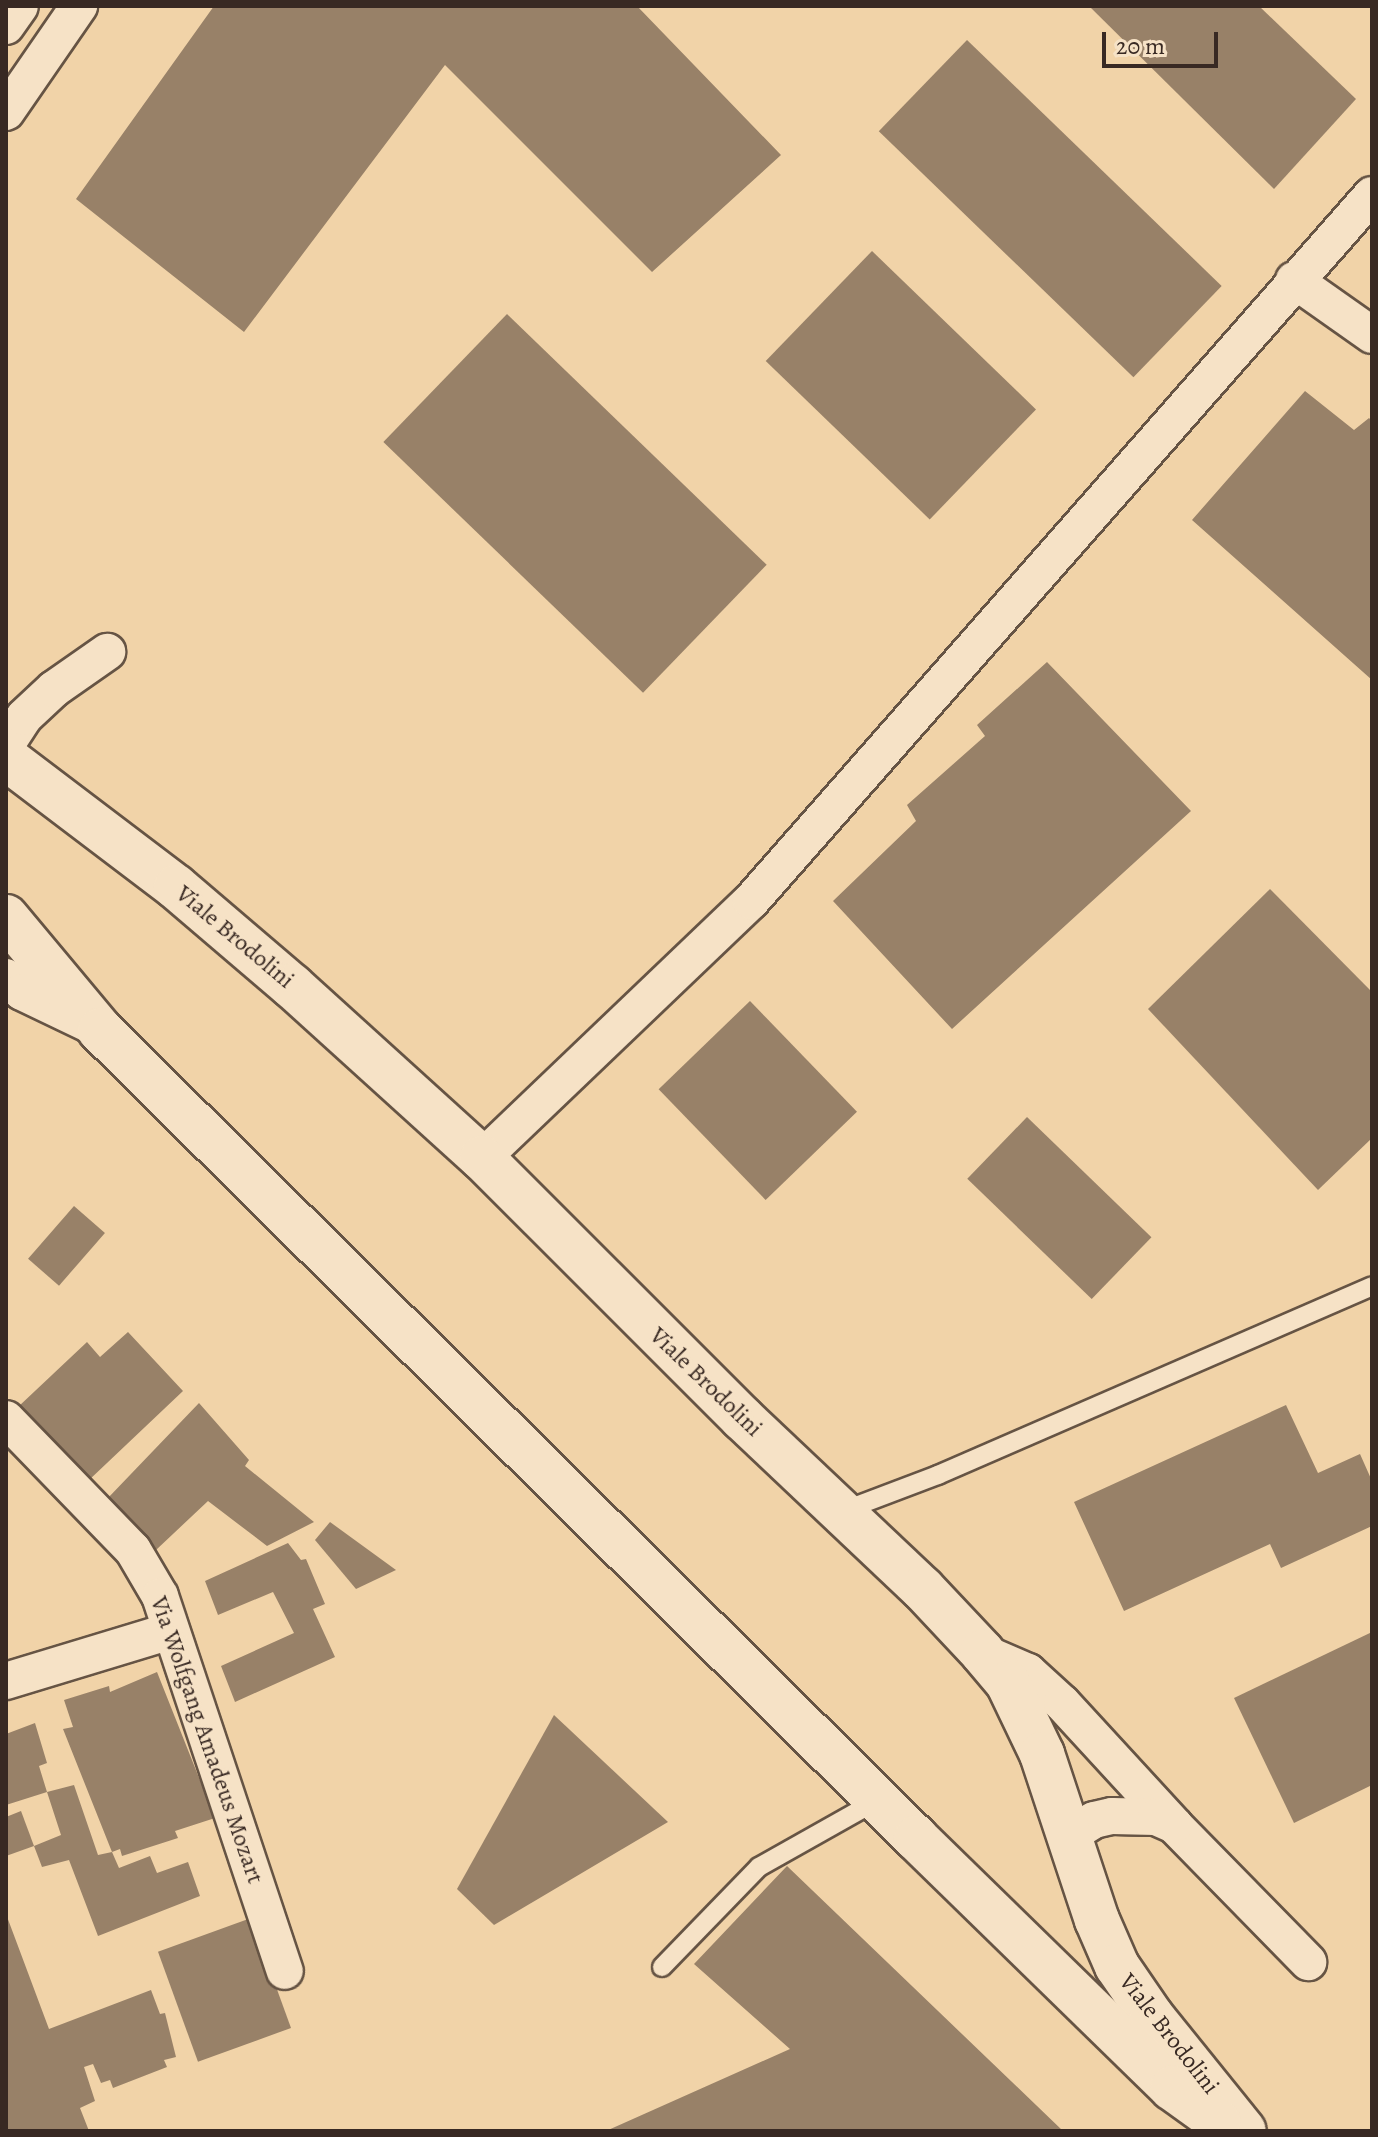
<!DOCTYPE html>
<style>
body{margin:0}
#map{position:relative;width:1378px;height:2137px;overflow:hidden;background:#f1d3a8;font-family:Alegreya,serif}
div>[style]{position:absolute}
.building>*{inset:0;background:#988168;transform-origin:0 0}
.roads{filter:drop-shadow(2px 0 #665444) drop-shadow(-2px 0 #665444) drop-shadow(0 2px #665444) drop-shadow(0 -2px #665444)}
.lane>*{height:18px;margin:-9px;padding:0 9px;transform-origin:9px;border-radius:9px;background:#f6e2c6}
.street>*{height:36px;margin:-18px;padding:0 18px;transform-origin:18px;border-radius:18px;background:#f6e2c6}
.secondary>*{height:44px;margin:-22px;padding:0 22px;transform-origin:22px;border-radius:22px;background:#f6e2c6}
span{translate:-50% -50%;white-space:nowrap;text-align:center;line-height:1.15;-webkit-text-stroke:6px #f6e2c6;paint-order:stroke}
.street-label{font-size:24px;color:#382923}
.frame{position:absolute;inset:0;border:8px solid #382923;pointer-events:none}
.scale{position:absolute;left:1102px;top:32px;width:116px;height:36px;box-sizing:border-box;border:4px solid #382923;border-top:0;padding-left:10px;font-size:24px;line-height:28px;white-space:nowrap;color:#382923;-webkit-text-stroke:6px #f6e2c6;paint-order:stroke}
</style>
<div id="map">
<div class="building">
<div style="clip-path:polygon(214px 6px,637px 6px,781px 155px,652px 272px,445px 65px,244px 332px,76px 199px)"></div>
<div style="clip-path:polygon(1089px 6px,1259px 6px,1356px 99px,1274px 189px)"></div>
<div style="left:967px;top:40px;width:354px;height:127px;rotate:44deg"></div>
<div style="left:872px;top:251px;width:228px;height:153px;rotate:44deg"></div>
<div style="left:507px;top:314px;width:361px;height:178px;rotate:44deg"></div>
<div style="clip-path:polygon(1305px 391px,1354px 430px,1369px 418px,1372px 421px,1372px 680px,1192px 520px)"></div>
<div style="clip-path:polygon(1047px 662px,1191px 811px,952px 1029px,833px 901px,916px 821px,907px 805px,985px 736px,977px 725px)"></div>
<div style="clip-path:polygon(1270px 889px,1372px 992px,1372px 1138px,1318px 1190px,1148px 1009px)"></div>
<div style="left:750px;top:1001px;width:154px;height:127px;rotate:46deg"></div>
<div style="left:1027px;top:1117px;width:173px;height:86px;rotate:44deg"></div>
<div style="left:74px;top:1206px;width:41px;height:70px;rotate:41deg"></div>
<div style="clip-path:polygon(128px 1332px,183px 1391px,88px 1481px,18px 1407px,87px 1342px,100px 1357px)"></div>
<div style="clip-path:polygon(199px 1403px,249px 1460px,245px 1466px,314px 1522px,267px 1546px,208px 1501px,156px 1550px,107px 1499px)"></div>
<div style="clip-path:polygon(1286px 1405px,1318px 1473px,1360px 1454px,1372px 1481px,1372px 1526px,1281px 1568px,1270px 1544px,1124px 1611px,1074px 1502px)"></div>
<div style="clip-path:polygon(330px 1522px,396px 1570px,356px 1589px,315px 1540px)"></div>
<div style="clip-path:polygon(288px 1543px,301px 1560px,306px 1559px,325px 1604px,313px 1609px,335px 1657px,235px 1702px,221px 1666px,294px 1633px,273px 1592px,218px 1615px,205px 1581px)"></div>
<div style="clip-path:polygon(1372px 1632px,1372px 1785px,1294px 1823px,1234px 1698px)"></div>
<div style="clip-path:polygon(157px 1672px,215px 1818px,175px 1831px,178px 1838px,122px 1856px,120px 1849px,112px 1852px,63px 1729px,73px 1727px,64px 1700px,109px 1686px,110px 1692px)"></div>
<div style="clip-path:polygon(554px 1715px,668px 1822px,494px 1925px,457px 1889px)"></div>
<div style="clip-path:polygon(35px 1723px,47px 1763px,39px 1766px,47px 1792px,6px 1805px,6px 1734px)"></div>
<div style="clip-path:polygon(74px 1785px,98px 1855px,112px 1852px,119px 1868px,150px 1856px,157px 1873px,188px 1862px,200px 1896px,98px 1936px,69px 1860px,42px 1867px,34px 1846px,61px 1835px,47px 1792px)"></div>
<div style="clip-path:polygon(21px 1811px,34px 1846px,6px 1856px,6px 1817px)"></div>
<div style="clip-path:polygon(787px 1866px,1063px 2131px,606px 2131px,790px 2049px,694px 1964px)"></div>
<div style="clip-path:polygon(6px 1914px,49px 2029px,151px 1990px,160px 2014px,165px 2013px,176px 2057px,164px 2060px,167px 2067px,113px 2088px,110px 2080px,101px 2083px,93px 2064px,84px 2067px,95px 2101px,80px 2108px,89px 2131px,6px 2131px)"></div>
<div style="left:251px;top:1918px;width:117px;height:99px;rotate:70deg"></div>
</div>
<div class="roads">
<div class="lane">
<div style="left:843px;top:1511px;width:102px;rotate:-20.8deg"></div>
<div style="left:938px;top:1475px;width:473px;rotate:-23.5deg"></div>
<div style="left:662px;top:1967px;width:139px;rotate:-45.9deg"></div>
<div style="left:759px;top:1867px;width:137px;rotate:-29.4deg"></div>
</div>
<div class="street">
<div style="left:6px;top:26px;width:24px;rotate:-55deg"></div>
<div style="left:6px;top:112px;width:129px;rotate:-55.4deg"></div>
<div style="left:1294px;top:280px;width:95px;rotate:35.2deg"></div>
<div style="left:6px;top:745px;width:33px;rotate:-57deg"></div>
<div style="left:24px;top:717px;width:41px;rotate:-43deg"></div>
<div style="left:54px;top:689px;width:65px;rotate:-34.9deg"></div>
<div style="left:6px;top:977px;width:22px;rotate:43deg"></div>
<div style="left:22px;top:992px;width:81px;rotate:25.6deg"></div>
<div style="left:482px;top:1158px;width:372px;rotate:-43.7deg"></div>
<div style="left:751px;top:901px;width:940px;rotate:-48.67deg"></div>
<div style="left:6px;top:1419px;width:182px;rotate:45.9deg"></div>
<div style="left:133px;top:1550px;width:53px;rotate:59.6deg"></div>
<div style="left:160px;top:1596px;width:395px;rotate:71.6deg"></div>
<div style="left:984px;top:1653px;width:48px;rotate:23.4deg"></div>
<div style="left:1028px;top:1672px;width:46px;rotate:42.4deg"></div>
<div style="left:1062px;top:1703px;width:166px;rotate:47.4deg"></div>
<div style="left:1174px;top:1825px;width:192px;rotate:45.6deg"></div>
<div style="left:6px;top:1681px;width:172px;rotate:-16.9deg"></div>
<div style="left:1070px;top:1835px;width:28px;rotate:-32deg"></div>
<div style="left:1094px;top:1820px;width:18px;rotate:-13deg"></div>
<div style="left:1112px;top:1816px;width:44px;rotate:1.3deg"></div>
<div style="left:1156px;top:1817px;width:20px;rotate:24deg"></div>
</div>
<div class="secondary">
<div style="left:6px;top:758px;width:213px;rotate:37.2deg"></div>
<div style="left:176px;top:887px;width:153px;rotate:40.5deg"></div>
<div style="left:292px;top:986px;width:256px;rotate:42.2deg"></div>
<div style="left:482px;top:1158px;width:368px;rotate:45deg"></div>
<div style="left:742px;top:1418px;width:248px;rotate:43.4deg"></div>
<div style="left:922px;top:1588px;width:88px;rotate:46.8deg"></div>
<div style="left:982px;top:1652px;width:40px;rotate:50deg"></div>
<div style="left:1008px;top:1683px;width:79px;rotate:64.4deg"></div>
<div style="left:1042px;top:1754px;width:175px;rotate:71.7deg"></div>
<div style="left:1097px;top:1920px;width:50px;rotate:66.5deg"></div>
<div style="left:1117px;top:1966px;width:62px;rotate:55.5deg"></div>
<div style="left:1152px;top:2017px;width:146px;rotate:51.1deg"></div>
<div style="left:6px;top:917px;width:147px;rotate:50.2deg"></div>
<div style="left:100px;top:1030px;width:1148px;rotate:44.72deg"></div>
<div style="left:916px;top:1838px;width:358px;rotate:44.3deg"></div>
<div style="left:1172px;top:2088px;width:57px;rotate:35.7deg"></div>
</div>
</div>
<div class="street-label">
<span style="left:235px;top:937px;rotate:40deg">Viale Brodolini</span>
<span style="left:706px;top:1382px;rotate:44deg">Viale Brodolini</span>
<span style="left:207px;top:1740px;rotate:71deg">Via Wolfgang Amadeus Mozart</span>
<span style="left:1169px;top:2034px;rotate:52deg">Viale Brodolini</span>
</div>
<div class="frame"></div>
<div class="scale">20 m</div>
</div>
